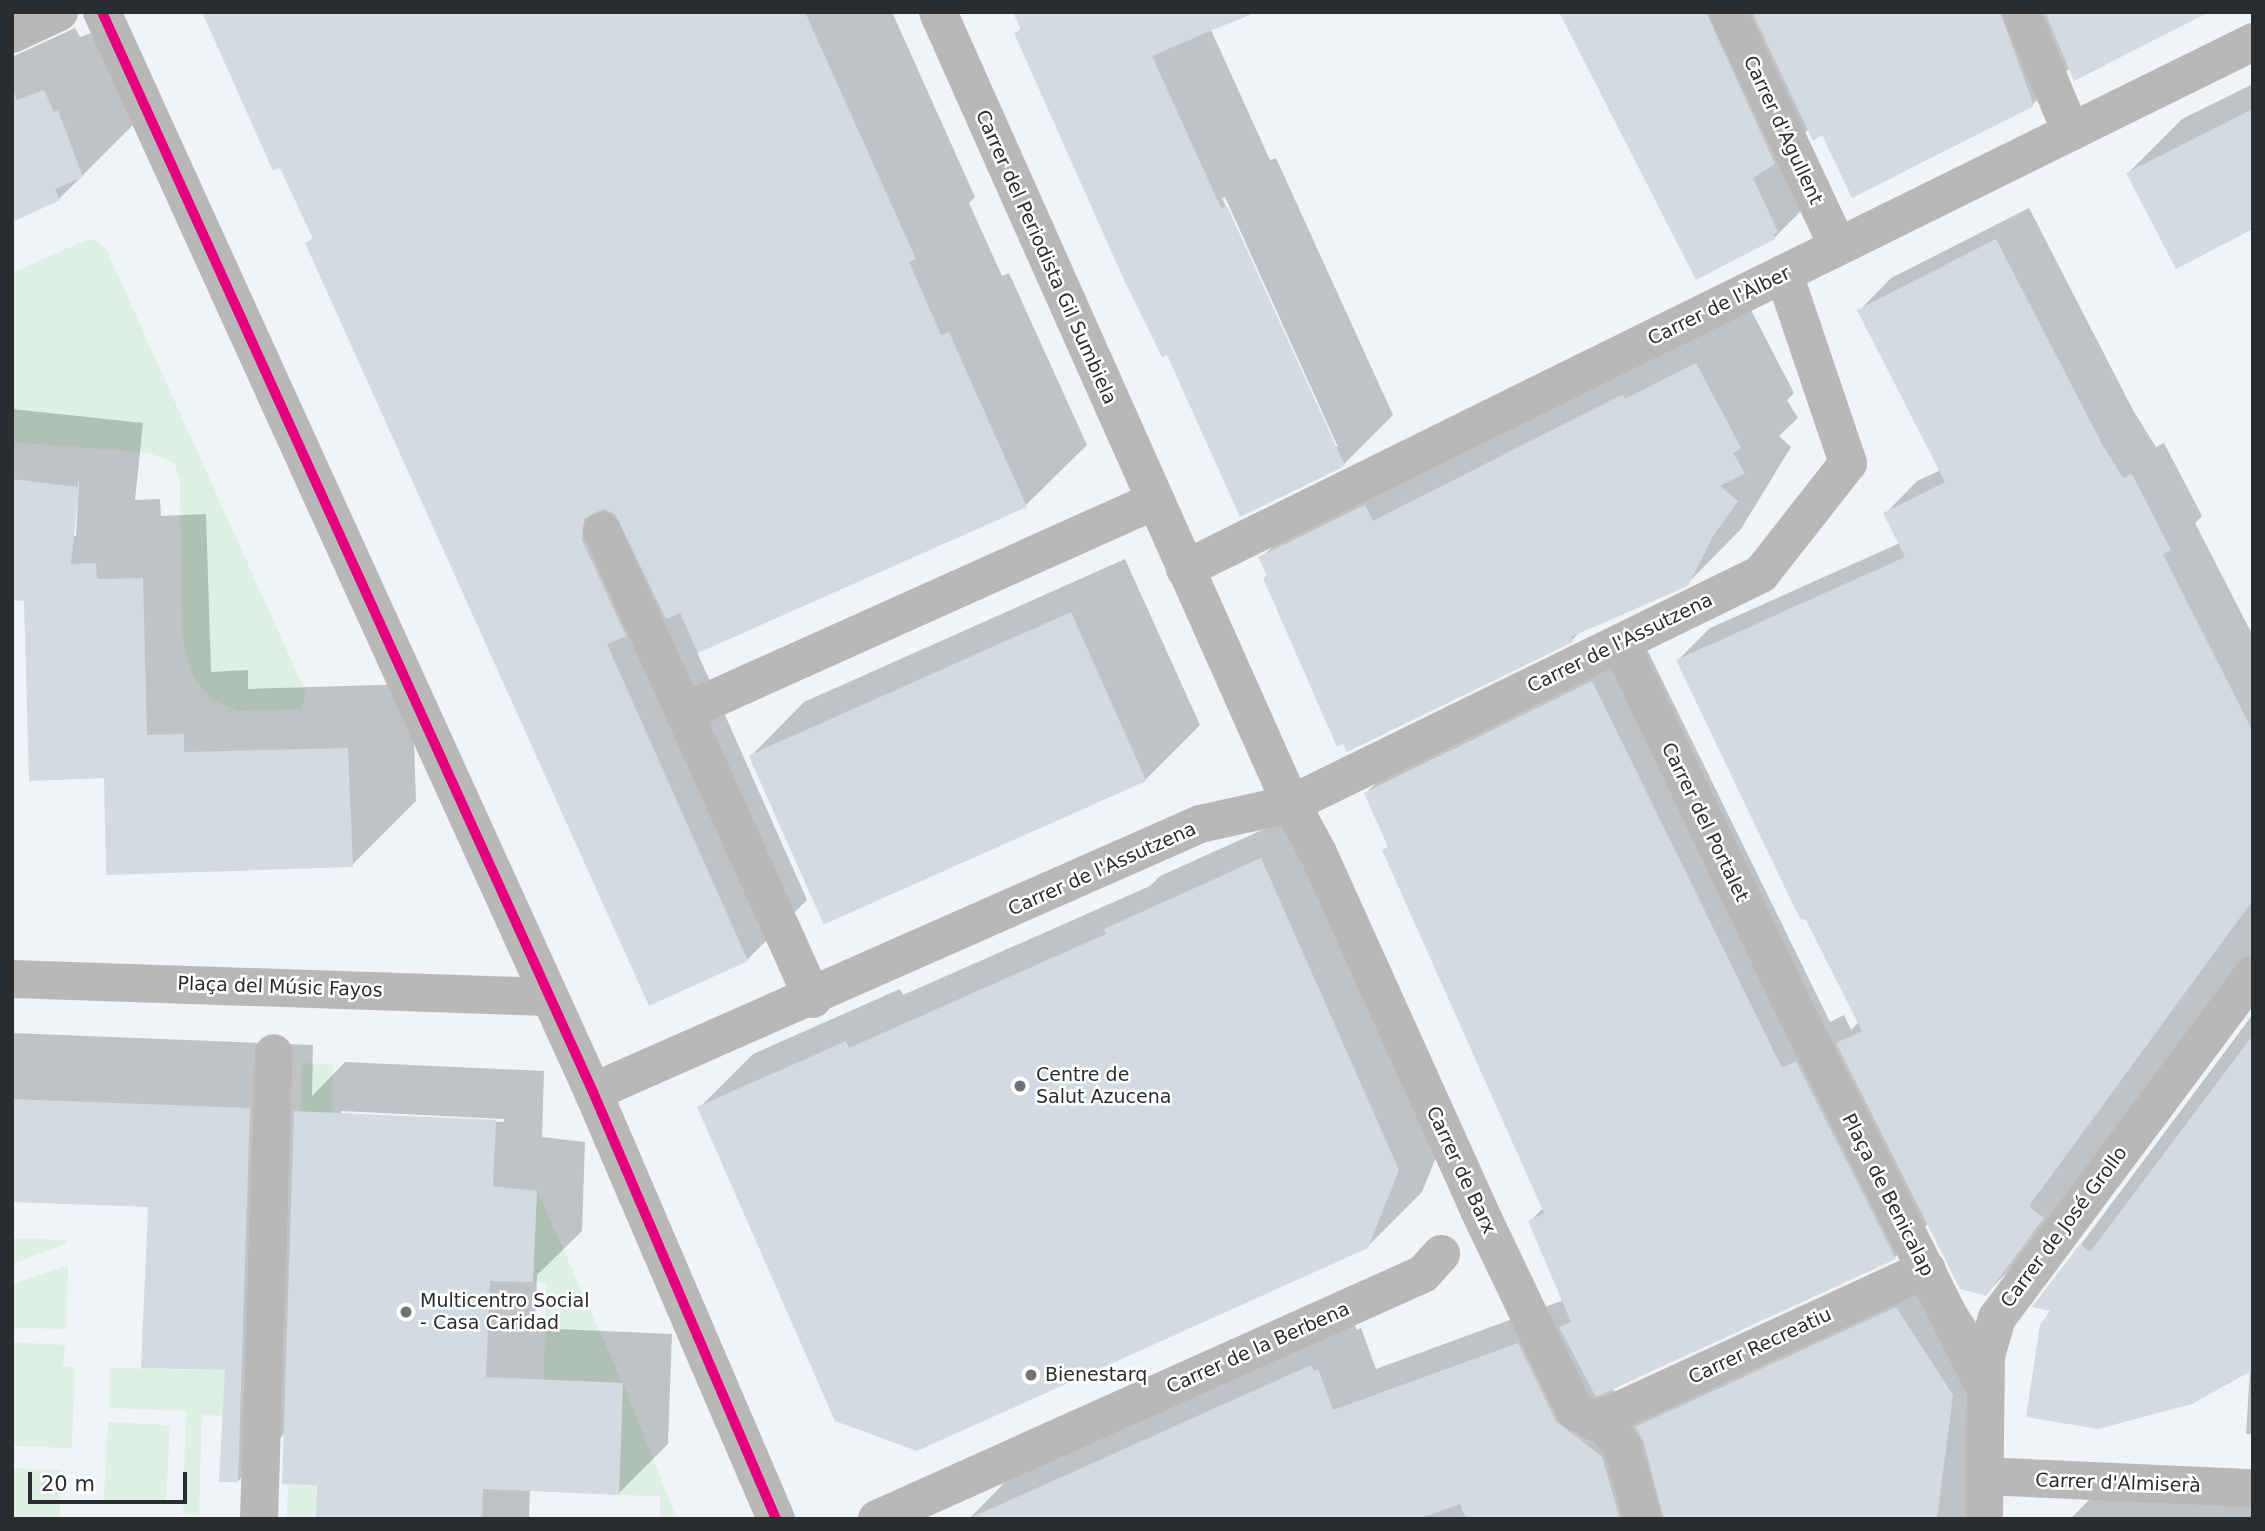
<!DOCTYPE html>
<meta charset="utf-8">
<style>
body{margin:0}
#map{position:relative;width:2265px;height:1531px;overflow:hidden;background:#f0f4f8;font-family:"DejaVu Sans",sans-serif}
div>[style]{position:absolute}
.green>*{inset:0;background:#ddf0e3;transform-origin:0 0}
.shadow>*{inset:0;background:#0003}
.building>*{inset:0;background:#d3dae1;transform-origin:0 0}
.minor>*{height:38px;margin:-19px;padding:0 19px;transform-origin:19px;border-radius:19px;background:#bab8b7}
.bus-1>*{height:10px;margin:-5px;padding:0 5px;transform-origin:5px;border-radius:5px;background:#e5007d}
.dots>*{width:19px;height:19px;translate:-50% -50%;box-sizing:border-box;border:4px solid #fff;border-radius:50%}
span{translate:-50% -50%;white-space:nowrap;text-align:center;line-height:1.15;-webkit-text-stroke:5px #fff;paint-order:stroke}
.street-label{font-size:19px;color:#2a2d30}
.poi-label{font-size:19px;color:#2a2d30}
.left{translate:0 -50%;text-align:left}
.frame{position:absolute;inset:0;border:14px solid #2a2d30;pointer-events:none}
.scale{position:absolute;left:28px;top:1472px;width:159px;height:32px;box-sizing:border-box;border:4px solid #2a2d30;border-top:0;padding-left:9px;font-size:21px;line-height:24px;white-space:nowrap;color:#2a2d30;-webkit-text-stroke:5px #fff;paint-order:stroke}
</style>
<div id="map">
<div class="green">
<div style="clip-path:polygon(86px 240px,98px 241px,107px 251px,306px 693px,301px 709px,239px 711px,212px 700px,193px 677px,182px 637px,180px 480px,174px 463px,150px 453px,12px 442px,12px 273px)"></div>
<div style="left:302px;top:1063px;width:31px;height:278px;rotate:2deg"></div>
<div style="clip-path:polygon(537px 1191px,623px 1383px,677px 1519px,660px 1519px,660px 1496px,619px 1495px,623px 1383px,544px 1380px,546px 1283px,533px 1282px)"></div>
<div style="clip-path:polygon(12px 1238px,66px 1240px,65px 1244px,12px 1264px)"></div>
<div style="clip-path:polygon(68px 1265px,66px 1329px,12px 1328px,12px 1284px)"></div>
<div style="clip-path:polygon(12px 1342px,65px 1345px,63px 1366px,75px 1367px,72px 1448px,12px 1446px)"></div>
<div style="clip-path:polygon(110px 1368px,242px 1371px,240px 1416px,202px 1415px,199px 1515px,183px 1514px,186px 1411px,109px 1408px)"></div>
<div style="left:108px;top:1422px;width:62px;height:78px;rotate:3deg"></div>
<div style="left:12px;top:1468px;width:50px;height:51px;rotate:3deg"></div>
<div style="left:288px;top:1482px;width:29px;height:37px;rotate:2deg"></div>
</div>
<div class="shadow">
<div style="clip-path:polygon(204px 12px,892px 12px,975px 197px,969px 203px,1002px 276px,1009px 273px,1087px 445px,1026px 505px,697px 652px,807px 900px,747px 960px,307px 243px,314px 237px)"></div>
<div style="clip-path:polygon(evenodd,1015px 12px,1257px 12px,1211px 30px,1270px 160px,1276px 158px,1393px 415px,1344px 464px,1168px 353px,1016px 34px,1022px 27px,1015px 12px,1225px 197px,1338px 447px,1334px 447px,1222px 198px,1225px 197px)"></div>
<div style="clip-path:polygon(1561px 12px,2194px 12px,2070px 68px,2032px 105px,1823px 133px,1809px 129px,1804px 133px,1823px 189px,1774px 238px,1697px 278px)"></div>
<div style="clip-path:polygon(108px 27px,147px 111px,59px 199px,12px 220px,12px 57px,75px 28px,80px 37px)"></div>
<div style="clip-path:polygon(2253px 84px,2253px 227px,2128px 173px,2182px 119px)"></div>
<div style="clip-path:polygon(2029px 208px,2134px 412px,2156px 447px,2164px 443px,2202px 516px,2195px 523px,2253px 636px,2253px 952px,2018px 1261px,1986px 1294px,1929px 1223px,1895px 1257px,1611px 1388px,1644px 1414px,1939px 1265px,1995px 1352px,1981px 1519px,969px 1519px,1010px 1477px,1354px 1324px,1357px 1330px,1361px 1328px,1376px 1369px,1564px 1300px,1530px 1221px,1543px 1208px,1366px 793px,1414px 746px,1640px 635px,1830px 1022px,1844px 1015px,1851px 1030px,1859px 1022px,1678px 660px,1710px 628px,1900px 543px,1885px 514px,1917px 481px,1941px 470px,1859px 311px,1891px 278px)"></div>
<div style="clip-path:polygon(1751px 310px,1794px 393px,1787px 400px,1798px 418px,1779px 436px,1791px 447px,1741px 529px,1687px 584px,1582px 630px,1572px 640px,1268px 574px,1261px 558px,1315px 504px)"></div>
<div style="clip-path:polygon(evenodd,12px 409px,143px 423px,135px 500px,160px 499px,161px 516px,206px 514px,211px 672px,248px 670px,248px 689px,412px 684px,416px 801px,352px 865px,105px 777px,25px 599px,12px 598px,12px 409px,79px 478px,76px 536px,72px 536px,79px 478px)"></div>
<div style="clip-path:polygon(1125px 559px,1200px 725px,1146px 779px,751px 756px,804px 702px)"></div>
<div style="clip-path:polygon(1315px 806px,1453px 1115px,1422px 1192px,1367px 1247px,699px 1108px,753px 1054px,900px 989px,903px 995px,1150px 886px,1160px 876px)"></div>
<div style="clip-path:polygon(2253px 1014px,2253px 1434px,2246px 1434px,2250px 1370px,2035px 1306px)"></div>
<div style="clip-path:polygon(evenodd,12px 1033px,313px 1045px,312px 1096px,345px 1062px,544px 1071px,542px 1137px,585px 1142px,582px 1231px,537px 1275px,535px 1328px,672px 1334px,668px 1444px,619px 1493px,530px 1489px,529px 1519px,318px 1519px,319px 1483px,285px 1433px,238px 1481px,227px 1369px,150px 1205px,12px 1201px,12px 1033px,341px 1111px,504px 1119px,504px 1122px,341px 1115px,341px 1111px)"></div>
<div style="clip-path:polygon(2103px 1486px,2253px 1486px,2253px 1519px,2070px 1519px)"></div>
</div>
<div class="building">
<div style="clip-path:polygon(202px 12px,805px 12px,916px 259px,909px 262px,941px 335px,949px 332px,1027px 507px,698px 653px,680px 613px,666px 619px,615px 514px,603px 509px,584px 519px,582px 540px,626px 636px,607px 644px,748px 961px,649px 1006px,305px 243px,313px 239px,280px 168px,273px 171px)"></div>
<div style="clip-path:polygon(1013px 12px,1255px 12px,1152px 56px,1221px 208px,1227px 206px,1345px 466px,1240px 517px,1167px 355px,1162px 357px,1124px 280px,1014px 33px,1021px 30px)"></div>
<div style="clip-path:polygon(1559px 12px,1706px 12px,1775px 164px,1753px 178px,1778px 232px,1773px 235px,1775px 239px,1696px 280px)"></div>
<div style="clip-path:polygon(1752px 12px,2000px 12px,2034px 106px,1852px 198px,1822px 135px,1813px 141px)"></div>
<div style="clip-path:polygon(2045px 12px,2209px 12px,2074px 81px)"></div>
<div style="clip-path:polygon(12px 88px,17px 100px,44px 90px,54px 112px,58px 110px,83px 177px,55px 189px,60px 200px,12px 222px)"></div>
<div style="clip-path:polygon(2253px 109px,2253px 229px,2176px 269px,2126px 173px)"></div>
<div style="clip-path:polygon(1996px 239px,2102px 444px,2123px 478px,2132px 474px,2171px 550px,2163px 554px,2253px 732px,2253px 900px,2029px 1206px,2044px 1218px,1986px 1296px,1960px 1289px,1836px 1043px,1862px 1031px,1806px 920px,1800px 919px,1676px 660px,1905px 557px,1883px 513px,1945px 482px,1857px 310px)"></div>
<div style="clip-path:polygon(1696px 363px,1741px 448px,1733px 453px,1745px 473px,1720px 486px,1738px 501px,1712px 538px,1688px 586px,1571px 637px,1573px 642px,1347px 752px,1343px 744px,1337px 747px,1263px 578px,1267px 575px,1258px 557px,1365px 505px,1373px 521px,1623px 394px,1625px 399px)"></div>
<div style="clip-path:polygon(12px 479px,79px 487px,71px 564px,96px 563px,97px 579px,143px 578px,147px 735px,184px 734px,184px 752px,348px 748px,353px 867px,106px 875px,104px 778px,29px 781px,24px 601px,12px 600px)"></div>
<div style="left:1071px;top:612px;width:185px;height:353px;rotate:66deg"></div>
<div style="clip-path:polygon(1592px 681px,1782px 1068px,1796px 1061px,1896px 1259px,1596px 1397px,1559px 1327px,1571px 1322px,1528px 1221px,1544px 1213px,1382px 850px,1388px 847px,1364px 793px)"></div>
<div style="clip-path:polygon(1261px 858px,1399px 1170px,1368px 1248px,917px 1451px,835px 1421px,697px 1107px,846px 1041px,849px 1048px,1106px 934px,1104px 929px)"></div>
<div style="clip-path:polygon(2253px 1035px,2253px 1370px,2192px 1404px,2098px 1429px,2026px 1417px,2040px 1325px,2050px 1311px,2032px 1307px,2080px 1244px,2090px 1252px)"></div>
<div style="clip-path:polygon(12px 1099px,250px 1108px,238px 1482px,219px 1482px,225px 1370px,141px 1368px,148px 1207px,12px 1202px)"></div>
<div style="clip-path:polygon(294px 1111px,496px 1120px,493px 1186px,537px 1191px,533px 1282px,490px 1281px,486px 1377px,623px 1383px,619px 1495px,483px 1489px,482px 1519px,316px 1519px,317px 1485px,282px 1484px)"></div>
<div style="clip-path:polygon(1896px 1307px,1953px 1395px,1937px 1519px,1664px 1519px,1643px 1440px,1635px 1427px)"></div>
<div style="clip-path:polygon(1518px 1343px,1556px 1421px,1602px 1457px,1620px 1519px,1466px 1519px,1460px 1504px,1419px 1519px,968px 1519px,1311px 1365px,1314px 1371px,1318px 1369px,1333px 1410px)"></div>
</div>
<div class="minor">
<div style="left:102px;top:12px;width:1186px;rotate:65.55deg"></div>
<div style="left:593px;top:1092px;width:465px;rotate:66.8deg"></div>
<div style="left:938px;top:12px;width:867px;rotate:65.98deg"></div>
<div style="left:1291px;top:804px;width:56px;rotate:61.1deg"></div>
<div style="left:1318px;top:853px;width:389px;rotate:65.7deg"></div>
<div style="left:1478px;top:1208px;width:225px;rotate:64.5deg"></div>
<div style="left:1575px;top:1411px;width:35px;rotate:27deg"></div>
<div style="left:1606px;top:1427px;width:25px;rotate:50deg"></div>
<div style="left:1622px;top:1446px;width:76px;rotate:74deg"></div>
<div style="left:1728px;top:12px;width:259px;rotate:64.9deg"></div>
<div style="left:2021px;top:12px;width:130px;rotate:67.4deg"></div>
<div style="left:12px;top:34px;width:52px;rotate:-25.1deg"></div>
<div style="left:602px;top:531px;width:199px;rotate:65.6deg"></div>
<div style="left:1185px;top:569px;width:1191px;rotate:-26.26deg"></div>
<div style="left:1620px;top:643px;width:398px;rotate:64.5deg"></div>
<div style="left:1791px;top:1002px;width:432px;rotate:63.3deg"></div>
<div style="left:12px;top:979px;width:537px;rotate:1.92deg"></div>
<div style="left:813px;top:999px;width:315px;rotate:-114.2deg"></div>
<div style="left:684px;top:712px;width:515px;rotate:-24.18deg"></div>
<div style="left:593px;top:1092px;width:664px;rotate:-23.82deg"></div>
<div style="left:1200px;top:824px;width:93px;rotate:-12.4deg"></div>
<div style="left:1291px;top:804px;width:523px;rotate:-26.08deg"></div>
<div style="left:1761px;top:574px;width:141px;rotate:-51.9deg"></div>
<div style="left:1848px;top:463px;width:200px;rotate:-108.7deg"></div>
<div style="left:1594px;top:1422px;width:366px;rotate:-24.7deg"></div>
<div style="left:1984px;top:1476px;width:269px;rotate:2.6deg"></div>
<div style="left:259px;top:1519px;width:466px;rotate:-88.2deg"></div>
<div style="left:877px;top:1519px;width:598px;rotate:-24.17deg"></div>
<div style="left:1423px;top:1274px;width:27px;rotate:-48deg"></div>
<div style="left:1984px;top:1519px;width:163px;rotate:-89.3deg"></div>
<div style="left:1986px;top:1356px;width:40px;rotate:-74deg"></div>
<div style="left:1997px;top:1318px;width:429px;rotate:-53.3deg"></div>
</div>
<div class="bus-1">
<div style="left:102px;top:12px;width:1186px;rotate:65.55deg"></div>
<div style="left:593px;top:1092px;width:465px;rotate:66.8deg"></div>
</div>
<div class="dots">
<div style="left:1020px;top:1086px;background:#6f7376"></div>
<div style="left:406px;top:1312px;background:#6f7376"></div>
<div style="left:1031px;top:1375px;background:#6f7376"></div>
</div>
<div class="street-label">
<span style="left:1783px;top:130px;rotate:65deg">Carrer d'Agullent</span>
<span style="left:1046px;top:257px;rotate:66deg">Carrer del Periodista Gil Sumbiela</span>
<span style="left:1719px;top:306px;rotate:-26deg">Carrer de l'Àlber</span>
<span style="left:1620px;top:643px;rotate:-26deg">Carrer de l'Assutzena</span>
<span style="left:1705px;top:822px;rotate:64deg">Carrer del Portalet</span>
<span style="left:1102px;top:869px;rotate:-24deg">Carrer de l'Assutzena</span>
<span style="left:280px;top:987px;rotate:2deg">Plaça del Músic Fayos</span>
<span style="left:1461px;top:1170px;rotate:65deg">Carrer de Barx</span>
<span style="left:1888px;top:1195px;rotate:63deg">Plaça de Benicalap</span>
<span style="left:2064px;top:1227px;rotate:-53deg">Carrer de José Grollo</span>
<span style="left:1760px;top:1346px;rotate:-25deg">Carrer Recreatiu</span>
<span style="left:1258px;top:1348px;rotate:-24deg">Carrer de la Berbena</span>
<span style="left:2118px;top:1483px;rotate:2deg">Carrer d'Almiserà</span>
</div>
<div class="poi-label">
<span class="left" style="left:1036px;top:1086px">Centre de<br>Salut Azucena</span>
<span class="left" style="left:420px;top:1312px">Multicentro Social<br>- Casa Caridad</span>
<span class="left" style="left:1045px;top:1375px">Bienestarq</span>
</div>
<div class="frame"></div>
<div class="scale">20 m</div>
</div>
